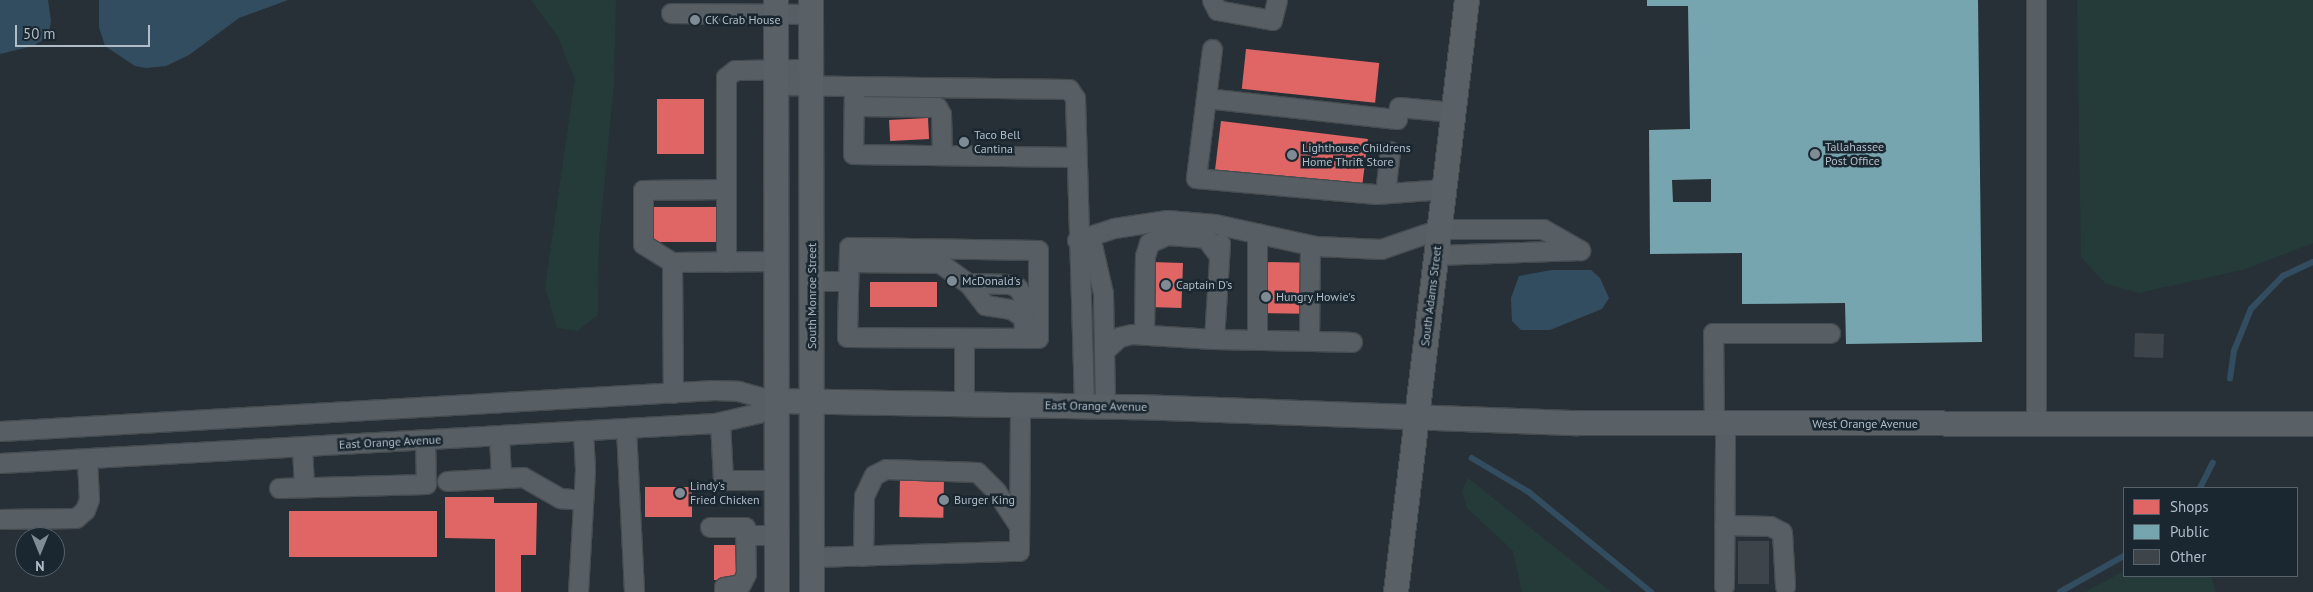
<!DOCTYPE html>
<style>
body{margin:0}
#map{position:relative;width:2313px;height:592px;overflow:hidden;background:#273036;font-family:"PT Sans",sans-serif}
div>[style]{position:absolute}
.green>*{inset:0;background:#243b3a}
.water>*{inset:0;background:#334d60}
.shops>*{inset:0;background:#e06666;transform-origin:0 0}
.public>*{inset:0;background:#76a5af}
.stream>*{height:5.5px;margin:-2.75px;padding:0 2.75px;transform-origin:2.75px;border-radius:2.75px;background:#334d60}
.building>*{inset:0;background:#3e454a;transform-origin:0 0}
.roads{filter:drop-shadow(1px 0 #454c50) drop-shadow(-1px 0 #454c50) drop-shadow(0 1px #454c50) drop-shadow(0 -1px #454c50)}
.minor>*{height:19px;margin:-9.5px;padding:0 9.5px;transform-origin:9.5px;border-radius:9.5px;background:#575e64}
.major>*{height:24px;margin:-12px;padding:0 12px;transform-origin:12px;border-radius:12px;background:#5a6166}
.dots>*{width:14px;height:14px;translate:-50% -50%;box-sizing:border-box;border:2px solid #1a2730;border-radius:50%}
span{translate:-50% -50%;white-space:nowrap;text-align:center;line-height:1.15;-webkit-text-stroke:5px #1a2730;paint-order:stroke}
.poi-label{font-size:12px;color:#b0bdc8}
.left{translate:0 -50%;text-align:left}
.street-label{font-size:12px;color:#b0bdc8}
.legend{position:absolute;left:2123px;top:487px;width:175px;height:90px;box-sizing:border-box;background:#1a2730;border:1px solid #56636d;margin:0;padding:6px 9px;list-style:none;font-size:15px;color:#b0bdc8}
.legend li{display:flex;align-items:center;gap:10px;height:25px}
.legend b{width:25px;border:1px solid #56636d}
.north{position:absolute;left:15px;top:527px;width:50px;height:50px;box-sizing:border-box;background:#1a2730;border:1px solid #56636d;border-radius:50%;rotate:180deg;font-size:14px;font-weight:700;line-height:20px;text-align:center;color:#b0bdc8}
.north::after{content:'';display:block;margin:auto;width:18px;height:22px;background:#808c95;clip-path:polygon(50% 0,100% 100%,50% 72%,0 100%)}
.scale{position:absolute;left:15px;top:25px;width:135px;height:22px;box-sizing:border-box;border:2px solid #b0bdc8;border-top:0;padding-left:6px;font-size:15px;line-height:18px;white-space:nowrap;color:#b0bdc8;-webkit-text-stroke:4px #1a2730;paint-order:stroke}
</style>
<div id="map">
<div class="green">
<div style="clip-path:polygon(531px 0,616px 0,614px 84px,599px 241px,598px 315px,577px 331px,557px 328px,545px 287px,575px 79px,557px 35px)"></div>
<div style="clip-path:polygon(2077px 0,2313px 0,2313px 243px,2246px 269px,2139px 293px,2106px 284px,2081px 257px)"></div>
<div style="clip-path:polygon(1468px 478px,1611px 592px,1522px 592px,1513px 551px,1467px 508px,1462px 491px)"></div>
<div style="clip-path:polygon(2124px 571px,2124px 576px,2211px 576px,2216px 592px,2085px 592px)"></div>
</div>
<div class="water">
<div style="clip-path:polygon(0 0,48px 0,51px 21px,48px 37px,33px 46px,0 54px)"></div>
<div style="clip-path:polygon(99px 0,288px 0,239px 18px,189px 55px,166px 66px,146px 68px,135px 66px,105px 46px,99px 27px)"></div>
<div style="clip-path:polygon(1552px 270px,1591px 270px,1600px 278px,1609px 298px,1602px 309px,1550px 330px,1521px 330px,1512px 321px,1511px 298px,1519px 276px)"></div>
</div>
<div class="shops">
<div style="left:1246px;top:49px;width:134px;height:40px;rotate:6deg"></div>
<div style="left:657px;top:99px;width:47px;height:55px"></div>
<div style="left:928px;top:118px;width:21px;height:39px;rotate:87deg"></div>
<div style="left:1221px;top:121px;width:148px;height:50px;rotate:7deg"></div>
<div style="left:650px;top:207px;width:75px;height:35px"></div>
<div style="left:1151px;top:262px;width:32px;height:45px;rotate:2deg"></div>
<div style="left:1263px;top:262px;width:43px;height:51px;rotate:1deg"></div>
<div style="left:870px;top:282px;width:67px;height:25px"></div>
<div style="left:900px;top:477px;width:44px;height:40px;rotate:1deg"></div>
<div style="left:645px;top:487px;width:47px;height:30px"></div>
<div style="clip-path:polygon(445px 497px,494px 497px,494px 503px,537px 503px,536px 555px,521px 555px,521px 592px,495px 592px,495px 539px,445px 538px)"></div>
<div style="left:289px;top:511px;width:148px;height:46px"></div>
<div style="left:740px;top:545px;width:35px;height:26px;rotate:90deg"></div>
</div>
<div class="public">
<div style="clip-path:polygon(evenodd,1647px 0,1978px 0,1982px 342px,1846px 344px,1845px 303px,1742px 304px,1742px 253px,1650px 254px,1649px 130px,1690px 129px,1688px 6px,1647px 6px,1647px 0,1711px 179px,1711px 202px,1673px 202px,1672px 180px,1711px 179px)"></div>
</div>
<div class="stream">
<div style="left:2230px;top:379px;width:28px;rotate:-82deg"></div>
<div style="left:2234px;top:351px;width:45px;rotate:-68deg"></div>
<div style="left:2251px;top:309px;width:46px;rotate:-45.9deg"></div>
<div style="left:2283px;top:276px;width:33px;rotate:-25deg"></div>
<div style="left:1472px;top:458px;width:66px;rotate:30.8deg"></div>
<div style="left:1529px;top:492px;width:158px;rotate:39.3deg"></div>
<div style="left:2200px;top:488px;width:28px;rotate:-63deg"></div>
<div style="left:2060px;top:592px;width:73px;rotate:-29.4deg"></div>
</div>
<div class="building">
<div style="left:2135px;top:333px;width:29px;height:24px;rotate:2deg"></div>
<div style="left:1769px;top:541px;width:43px;height:31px;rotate:90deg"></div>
</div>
<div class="roads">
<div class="minor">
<div style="left:1212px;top:0;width:11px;rotate:63deg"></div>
<div style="left:1217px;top:10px;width:56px;rotate:10.3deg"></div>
<div style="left:1272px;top:20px;width:21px;rotate:-76deg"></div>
<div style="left:2036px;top:0;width:424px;rotate:90deg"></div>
<div style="left:671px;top:13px;width:140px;rotate:0.4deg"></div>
<div style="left:1212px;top:49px;width:130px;rotate:97.1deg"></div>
<div style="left:1196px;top:178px;width:181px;rotate:5.1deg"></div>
<div style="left:1376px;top:194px;width:68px;rotate:-4.2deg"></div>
<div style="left:776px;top:85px;width:293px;rotate:0.8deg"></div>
<div style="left:1069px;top:89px;width:11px;rotate:56deg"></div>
<div style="left:1075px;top:98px;width:308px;rotate:88.3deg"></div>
<div style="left:854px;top:86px;width:68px;rotate:90.8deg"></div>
<div style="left:853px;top:154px;width:223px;rotate:0.8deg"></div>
<div style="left:1206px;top:98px;width:192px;rotate:6.3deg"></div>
<div style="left:1397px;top:119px;width:12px;rotate:-81deg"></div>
<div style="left:1399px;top:107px;width:54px;rotate:5.3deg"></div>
<div style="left:854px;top:106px;width:83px;rotate:0.7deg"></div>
<div style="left:937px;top:107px;width:8px;rotate:60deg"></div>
<div style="left:941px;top:114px;width:41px;rotate:88.6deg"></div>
<div style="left:726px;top:189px;width:83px;rotate:179.3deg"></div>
<div style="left:643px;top:190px;width:54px;rotate:90deg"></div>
<div style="left:643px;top:244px;width:34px;rotate:32deg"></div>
<div style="left:672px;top:262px;width:104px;rotate:-0.6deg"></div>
<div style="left:1385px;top:193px;width:42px;rotate:-83.2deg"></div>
<div style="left:1257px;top:233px;width:107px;rotate:90deg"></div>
<div style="left:1090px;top:236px;width:58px;rotate:77.2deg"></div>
<div style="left:1103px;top:293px;width:114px;rotate:89deg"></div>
<div style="left:1077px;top:240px;width:39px;rotate:-18deg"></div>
<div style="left:1114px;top:228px;width:54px;rotate:-8.6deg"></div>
<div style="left:1167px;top:220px;width:48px;rotate:4.8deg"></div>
<div style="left:1215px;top:224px;width:102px;rotate:12.4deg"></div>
<div style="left:1315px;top:246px;width:66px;rotate:2.6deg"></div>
<div style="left:1381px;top:249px;width:61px;rotate:-19deg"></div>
<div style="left:1439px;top:229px;width:104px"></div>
<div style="left:1543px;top:229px;width:43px;rotate:29.6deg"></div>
<div style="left:849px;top:247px;width:189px;rotate:0.9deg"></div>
<div style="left:1038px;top:250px;width:88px;rotate:90deg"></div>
<div style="left:1038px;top:338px;width:191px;rotate:-179.7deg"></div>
<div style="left:847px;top:337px;width:90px;rotate:-88.7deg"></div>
<div style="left:1436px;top:255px;width:144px;rotate:-2deg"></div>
<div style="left:672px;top:262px;width:131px;rotate:89.6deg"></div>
<div style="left:726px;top:262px;width:185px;rotate:-90deg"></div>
<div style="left:726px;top:77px;width:11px;rotate:-38deg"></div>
<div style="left:735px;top:70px;width:76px;rotate:-0.8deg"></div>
<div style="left:849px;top:262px;width:91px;rotate:0.6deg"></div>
<div style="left:940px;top:263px;width:34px;rotate:36deg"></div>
<div style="left:968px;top:283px;width:41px;rotate:1.4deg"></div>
<div style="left:1009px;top:284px;width:9px;rotate:21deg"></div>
<div style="left:1017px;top:287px;width:11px;rotate:56deg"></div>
<div style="left:1023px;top:296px;width:42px;rotate:88.6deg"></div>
<div style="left:812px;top:281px;width:36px"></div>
<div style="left:968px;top:283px;width:28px;rotate:52deg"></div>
<div style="left:985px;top:305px;width:26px;rotate:9deg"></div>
<div style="left:1011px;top:309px;width:14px;rotate:34deg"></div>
<div style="left:1144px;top:335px;width:79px;rotate:-89.3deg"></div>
<div style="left:1145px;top:256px;width:14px;rotate:-73deg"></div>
<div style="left:1149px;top:243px;width:20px;rotate:-24deg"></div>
<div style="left:1167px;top:235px;width:39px;rotate:4deg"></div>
<div style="left:1206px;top:238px;width:22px;rotate:54deg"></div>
<div style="left:964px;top:338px;width:65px;rotate:90deg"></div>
<div style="left:1214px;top:339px;width:96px;rotate:-86.4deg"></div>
<div style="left:1309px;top:341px;width:96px;rotate:-89.4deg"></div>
<div style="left:1104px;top:351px;width:21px;rotate:-43deg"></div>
<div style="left:1119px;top:337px;width:13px;rotate:-13deg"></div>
<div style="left:1132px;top:334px;width:82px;rotate:3.5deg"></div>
<div style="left:1214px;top:339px;width:138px;rotate:1.2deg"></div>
<div style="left:720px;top:422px;width:58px;rotate:87deg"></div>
<div style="left:723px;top:480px;width:53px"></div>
<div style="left:1714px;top:424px;width:91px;rotate:-90.6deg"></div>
<div style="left:1713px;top:333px;width:117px"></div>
<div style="left:626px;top:428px;width:164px;rotate:87.2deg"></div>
<div style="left:0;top:431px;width:715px;rotate:-3.29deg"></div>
<div style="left:714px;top:390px;width:24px;rotate:2deg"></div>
<div style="left:738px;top:391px;width:39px;rotate:15deg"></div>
<div style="left:499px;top:436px;width:42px;rotate:87.3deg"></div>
<div style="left:302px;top:447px;width:40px;rotate:87.1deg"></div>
<div style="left:0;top:463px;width:716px;rotate:-3.2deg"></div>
<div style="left:715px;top:423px;width:44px;rotate:-13.1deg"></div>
<div style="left:758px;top:413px;width:22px;rotate:-34deg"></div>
<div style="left:447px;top:481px;width:76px;rotate:-3deg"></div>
<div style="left:523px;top:477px;width:43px;rotate:29.6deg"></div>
<div style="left:560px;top:498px;width:23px;rotate:5deg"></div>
<div style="left:279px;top:488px;width:147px;rotate:-1.6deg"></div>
<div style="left:426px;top:484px;width:44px;rotate:-91.3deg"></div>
<div style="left:0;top:519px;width:76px;rotate:-0.8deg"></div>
<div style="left:76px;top:518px;width:12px;rotate:-42deg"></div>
<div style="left:85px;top:510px;width:12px;rotate:-70deg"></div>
<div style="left:89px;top:499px;width:39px;rotate:-93deg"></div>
<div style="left:1724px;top:525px;width:46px;rotate:1.2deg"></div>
<div style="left:1770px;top:526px;width:13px;rotate:27deg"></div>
<div style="left:1782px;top:532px;width:54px;rotate:86.8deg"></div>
<div style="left:710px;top:527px;width:35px"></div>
<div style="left:745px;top:527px;width:47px;rotate:88.8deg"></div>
<div style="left:746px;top:574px;width:11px;rotate:117deg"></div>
<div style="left:741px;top:584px;width:17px;rotate:170deg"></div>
<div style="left:724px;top:587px;width:5px;rotate:90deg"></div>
<div style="left:745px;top:535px;width:31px"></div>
<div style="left:863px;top:556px;width:60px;rotate:-89deg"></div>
<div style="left:864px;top:496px;width:23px;rotate:-65deg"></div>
<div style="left:874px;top:475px;width:13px;rotate:-27deg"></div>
<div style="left:886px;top:469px;width:91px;rotate:1.9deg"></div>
<div style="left:977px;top:472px;width:27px;rotate:45deg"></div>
<div style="left:996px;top:491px;width:42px;rotate:56.7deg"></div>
<div style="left:812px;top:557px;width:207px;rotate:-1.7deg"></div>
<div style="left:1019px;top:551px;width:146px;rotate:-89.6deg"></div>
<div style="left:1724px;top:586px;width:162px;rotate:-89.6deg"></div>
<div style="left:578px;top:592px;width:123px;rotate:-86.7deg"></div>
<div style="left:585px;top:469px;width:38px;rotate:-93deg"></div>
</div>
<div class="major">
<div style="left:776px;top:0;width:592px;rotate:89.9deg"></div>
<div style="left:811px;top:0;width:592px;rotate:89.9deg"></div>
<div style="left:776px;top:401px;width:361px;rotate:1deg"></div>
<div style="left:1137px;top:407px;width:441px;rotate:2.1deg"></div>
<div style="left:1578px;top:423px;width:735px;rotate:0.08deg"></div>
<div style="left:1396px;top:592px;width:596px;rotate:-83.16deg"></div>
</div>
</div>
<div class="dots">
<div style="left:695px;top:20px;background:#808c95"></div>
<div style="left:964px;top:142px;background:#808c95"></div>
<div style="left:1815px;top:154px;background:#808c95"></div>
<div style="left:1292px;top:155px;background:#808c95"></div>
<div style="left:952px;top:281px;background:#808c95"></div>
<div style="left:1166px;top:285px;background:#808c95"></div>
<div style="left:1266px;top:297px;background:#808c95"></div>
<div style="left:680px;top:493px;background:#808c95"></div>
<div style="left:944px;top:500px;background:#808c95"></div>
</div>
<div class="poi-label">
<span class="left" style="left:705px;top:20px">CK Crab House</span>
<span class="left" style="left:974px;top:142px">Taco Bell<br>Cantina</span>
<span class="left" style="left:1825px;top:154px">Tallahassee<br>Post Office</span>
<span class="left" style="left:1302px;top:155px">Lighthouse Childrens<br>Home Thrift Store</span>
<span class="left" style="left:962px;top:281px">McDonald's</span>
<span class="left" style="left:1176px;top:285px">Captain D's</span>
<span class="left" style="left:1276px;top:297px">Hungry Howie's</span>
<span class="left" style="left:690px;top:493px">Lindy's<br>Fried Chicken</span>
<span class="left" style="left:954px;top:500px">Burger King</span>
</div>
<div class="street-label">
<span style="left:812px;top:296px;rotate:-90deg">South Monroe Street</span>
<span style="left:1431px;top:296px;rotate:-83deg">South Adams Street</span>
<span style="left:1096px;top:406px;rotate:1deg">East Orange Avenue</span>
<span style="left:1865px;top:424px">West Orange Avenue</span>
<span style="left:390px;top:442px;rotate:-3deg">East Orange Avenue</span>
</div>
<ul class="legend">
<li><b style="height:14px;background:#e06666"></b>Shops</li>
<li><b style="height:14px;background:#76a5af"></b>Public</li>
<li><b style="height:14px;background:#3e454a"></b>Other</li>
</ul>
<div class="north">N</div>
<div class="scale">50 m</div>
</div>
